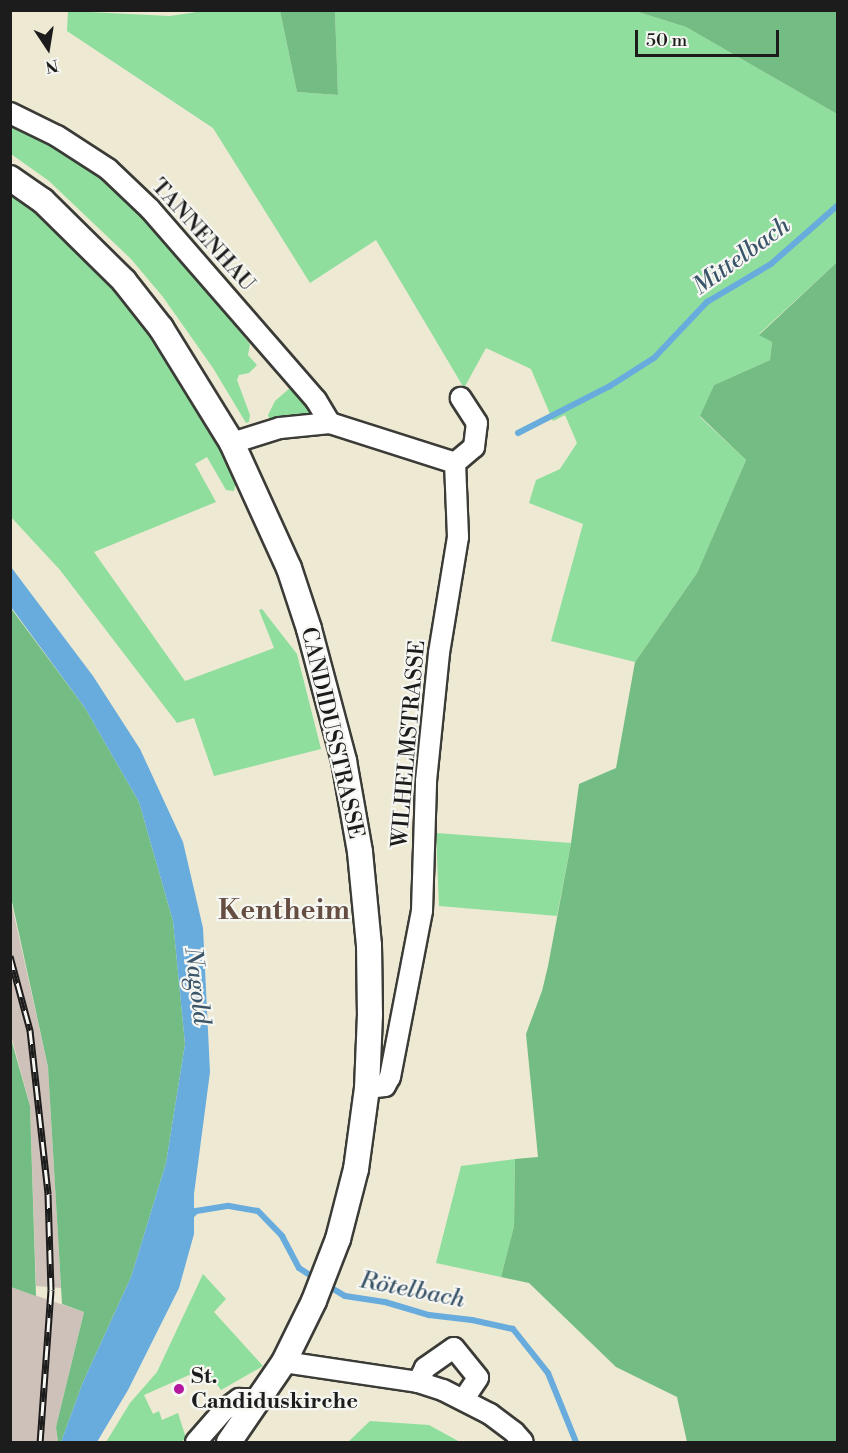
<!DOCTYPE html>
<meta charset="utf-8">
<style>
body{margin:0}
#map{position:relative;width:848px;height:1453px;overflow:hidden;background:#ede9d2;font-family:"Libre Bodoni",serif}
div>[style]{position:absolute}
.industrial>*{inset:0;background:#cec1b9}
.green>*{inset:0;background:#8fde9d}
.forest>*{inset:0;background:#73bd84}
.water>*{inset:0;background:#68abdd}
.stream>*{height:6px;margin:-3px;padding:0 3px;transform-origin:3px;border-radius:3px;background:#68abdd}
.roads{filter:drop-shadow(2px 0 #3b3b37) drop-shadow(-2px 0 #3b3b37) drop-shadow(0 2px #3b3b37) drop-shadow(0 -2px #3b3b37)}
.minor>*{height:20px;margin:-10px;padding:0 10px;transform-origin:10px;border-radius:10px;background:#fff}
.major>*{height:24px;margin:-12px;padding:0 12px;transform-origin:12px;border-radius:12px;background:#fff}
.rail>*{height:7px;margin-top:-3.5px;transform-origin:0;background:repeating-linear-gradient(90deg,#f6f6f2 0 14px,#1c1c1c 0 28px);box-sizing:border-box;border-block:2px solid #1c1c1c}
.dots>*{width:16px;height:16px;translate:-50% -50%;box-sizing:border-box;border:3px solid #f6f6f2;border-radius:50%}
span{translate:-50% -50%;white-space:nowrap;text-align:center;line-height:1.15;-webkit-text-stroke:4.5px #f6f6f2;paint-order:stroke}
.street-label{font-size:22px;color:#1c1c1c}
.poi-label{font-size:22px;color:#1c1c1c;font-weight:700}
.left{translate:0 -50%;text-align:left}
.water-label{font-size:24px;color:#3a5569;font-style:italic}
.district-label{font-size:28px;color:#654e41;font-weight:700}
.frame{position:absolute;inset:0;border:12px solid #1c1c1c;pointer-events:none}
.north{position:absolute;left:18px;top:18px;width:60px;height:60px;-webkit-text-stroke:4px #f6f6f2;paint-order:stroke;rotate:168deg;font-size:16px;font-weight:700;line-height:24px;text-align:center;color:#1c1c1c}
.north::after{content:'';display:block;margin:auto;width:21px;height:27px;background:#1c1c1c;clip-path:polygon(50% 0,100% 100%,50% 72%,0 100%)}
.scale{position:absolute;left:635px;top:30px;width:144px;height:27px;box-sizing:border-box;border:3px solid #1c1c1c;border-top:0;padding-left:8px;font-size:18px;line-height:21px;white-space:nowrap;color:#1c1c1c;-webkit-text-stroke:4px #f6f6f2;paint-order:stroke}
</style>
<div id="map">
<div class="industrial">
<div style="clip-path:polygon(10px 897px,48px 1067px,61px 1288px,36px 1286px,30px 1106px,11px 1035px)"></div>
<div style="clip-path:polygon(11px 1287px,84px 1312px,56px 1427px,58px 1442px,11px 1442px)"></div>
</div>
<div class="green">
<div style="clip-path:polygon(68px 11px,170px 16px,203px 11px,280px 11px,297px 92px,338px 95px,335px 11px,635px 11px,686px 27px,837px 114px,837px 262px,759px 334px,772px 342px,770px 360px,714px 385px,700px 417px,746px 460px,697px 573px,635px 662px,551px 641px,583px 524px,529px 503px,536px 480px,560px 469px,577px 443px,565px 415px,553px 421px,531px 369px,486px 348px,464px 388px,376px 240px,310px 283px,213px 128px,67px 31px)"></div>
<div style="clip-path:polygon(10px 124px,66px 152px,110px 181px,143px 212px,212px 295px,211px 296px,250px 344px,248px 355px,257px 365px,249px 373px,239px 375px,237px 380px,250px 415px,249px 422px,246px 423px,213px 368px,163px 297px,131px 259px,49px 181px,11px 154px)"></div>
<div style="clip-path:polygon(10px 191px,35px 209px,91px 261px,131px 308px,172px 361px,237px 476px,234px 491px,226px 490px,207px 457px,195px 464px,216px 502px,94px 552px,185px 681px,274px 648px,259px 610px,262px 609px,297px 654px,321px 749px,214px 776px,194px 718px,177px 723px,60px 570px,11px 517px)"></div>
<div style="clip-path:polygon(290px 388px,296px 389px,312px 409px,307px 417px,270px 421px,268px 415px,275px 401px)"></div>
<div style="clip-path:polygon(436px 833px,571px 843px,557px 916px,439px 906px)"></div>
<div style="clip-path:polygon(515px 1159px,514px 1226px,501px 1277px,436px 1263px,461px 1166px)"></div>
<div style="clip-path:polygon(203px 1274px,226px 1299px,214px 1312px,263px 1366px,221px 1390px,205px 1368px,144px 1395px,153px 1414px,159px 1411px,162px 1420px,178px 1413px,186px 1438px,181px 1442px,106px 1442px,130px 1403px,157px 1372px)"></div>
<div style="clip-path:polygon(370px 1421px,429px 1425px,460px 1442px,348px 1442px)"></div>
</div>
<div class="forest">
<div style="clip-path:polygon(280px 11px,335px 11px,338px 95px,297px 92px)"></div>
<div style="clip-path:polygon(635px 11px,837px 11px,837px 114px,686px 27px)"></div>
<div style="clip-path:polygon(837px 262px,837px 1442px,687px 1442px,677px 1397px,616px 1367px,529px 1283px,501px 1277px,514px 1226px,515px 1159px,538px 1157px,526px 1034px,542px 991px,548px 966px,571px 843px,579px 784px,616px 768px,635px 662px,697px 573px,746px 460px,700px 416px,714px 385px,770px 360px,772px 342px,759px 335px)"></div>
<div style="clip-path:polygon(10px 607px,85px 708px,139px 802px,173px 921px,185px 1044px,166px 1163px,131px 1277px,83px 1382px,61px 1442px,58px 1442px,56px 1427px,84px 1312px,62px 1304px,48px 1067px,11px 897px)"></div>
<div style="clip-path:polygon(10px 1035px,30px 1106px,36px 1296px,11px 1287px)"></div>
</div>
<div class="water">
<div style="clip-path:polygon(11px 567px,93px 676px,140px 749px,183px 842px,203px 928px,210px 1072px,194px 1194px,194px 1234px,179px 1288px,128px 1390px,97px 1442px,61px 1442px,83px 1382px,131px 1277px,166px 1163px,185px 1044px,173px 921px,139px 802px,85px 708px,11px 607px)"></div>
</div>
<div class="stream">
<div style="left:518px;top:433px;width:103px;rotate:-27.1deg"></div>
<div style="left:610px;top:386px;width:52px;rotate:-32.5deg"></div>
<div style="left:654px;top:358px;width:77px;rotate:-46.6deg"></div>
<div style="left:707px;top:302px;width:74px;rotate:-30.7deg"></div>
<div style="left:771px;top:264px;width:89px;rotate:-41.4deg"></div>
<div style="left:189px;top:1218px;width:10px;rotate:-45deg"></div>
<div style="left:196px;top:1211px;width:33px;rotate:-9deg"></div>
<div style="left:229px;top:1206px;width:29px;rotate:10deg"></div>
<div style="left:258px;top:1211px;width:35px;rotate:46deg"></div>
<div style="left:282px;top:1236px;width:36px;rotate:62deg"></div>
<div style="left:299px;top:1268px;width:20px;rotate:33deg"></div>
<div style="left:325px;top:1284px;width:23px;rotate:31deg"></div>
<div style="left:345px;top:1296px;width:40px;rotate:8.5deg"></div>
<div style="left:385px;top:1302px;width:46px;rotate:16.5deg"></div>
<div style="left:429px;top:1315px;width:43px;rotate:6.6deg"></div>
<div style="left:472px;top:1320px;width:42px;rotate:12.4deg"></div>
<div style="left:513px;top:1329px;width:56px;rotate:51.5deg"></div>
<div style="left:548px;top:1373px;width:74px;rotate:67.9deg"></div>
</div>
<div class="roads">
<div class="minor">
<div style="left:10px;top:113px;width:52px;rotate:26.1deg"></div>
<div style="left:57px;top:136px;width:61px;rotate:32.9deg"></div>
<div style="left:108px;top:169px;width:58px;rotate:43.6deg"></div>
<div style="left:150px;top:209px;width:253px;rotate:49deg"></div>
<div style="left:316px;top:400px;width:27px;rotate:59deg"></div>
<div style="left:232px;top:443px;width:50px;rotate:-17.4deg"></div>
<div style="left:280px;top:428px;width:50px;rotate:-5.7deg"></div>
<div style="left:330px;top:423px;width:131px;rotate:17.7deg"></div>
<div style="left:367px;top:1088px;width:18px;rotate:-6deg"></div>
<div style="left:385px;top:1086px;width:10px;rotate:-61deg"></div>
<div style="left:390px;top:1077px;width:169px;rotate:-79.1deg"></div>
<div style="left:422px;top:911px;width:130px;rotate:-88.2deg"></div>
<div style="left:426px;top:781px;width:129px;rotate:-84.2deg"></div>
<div style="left:439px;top:653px;width:118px;rotate:-80.7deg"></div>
<div style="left:458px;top:537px;width:74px;rotate:-92.3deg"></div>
<div style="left:455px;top:463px;width:25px;rotate:-40deg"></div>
<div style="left:474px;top:447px;width:24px;rotate:-83deg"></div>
<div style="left:477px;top:423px;width:30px;rotate:-123deg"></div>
<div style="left:284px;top:1362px;width:135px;rotate:8.5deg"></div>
<div style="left:418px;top:1382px;width:26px;rotate:18deg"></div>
<div style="left:443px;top:1390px;width:53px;rotate:27.1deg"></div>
<div style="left:490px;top:1414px;width:30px;rotate:37deg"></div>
<div style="left:514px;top:1432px;width:13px;rotate:48deg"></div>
<div style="left:418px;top:1382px;width:16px;rotate:-63deg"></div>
<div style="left:425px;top:1368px;width:35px;rotate:-35deg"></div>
<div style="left:454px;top:1348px;width:38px;rotate:51deg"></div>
<div style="left:478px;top:1378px;width:25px;rotate:124deg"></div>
<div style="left:196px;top:1442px;width:43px;rotate:-48.8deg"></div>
<div style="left:224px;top:1410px;width:19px;rotate:-36deg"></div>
<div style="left:239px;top:1399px;width:22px"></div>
</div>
<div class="major">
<div style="left:10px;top:178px;width:40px;rotate:34.9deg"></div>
<div style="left:43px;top:201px;width:114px;rotate:44.6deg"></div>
<div style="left:124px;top:281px;width:60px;rotate:51.8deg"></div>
<div style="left:161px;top:328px;width:135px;rotate:58.3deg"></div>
<div style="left:232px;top:443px;width:137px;rotate:65.5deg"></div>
<div style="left:289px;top:568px;width:64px;rotate:71.8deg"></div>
<div style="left:309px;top:629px;width:137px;rotate:75.1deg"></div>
<div style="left:344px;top:761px;width:92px;rotate:80deg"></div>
<div style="left:360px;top:852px;width:93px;rotate:84.5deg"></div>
<div style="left:369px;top:945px;width:69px;rotate:89.2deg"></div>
<div style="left:370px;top:1014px;width:74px;rotate:92.3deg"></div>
<div style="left:367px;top:1088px;width:82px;rotate:97.7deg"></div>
<div style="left:356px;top:1169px;width:72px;rotate:104.4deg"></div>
<div style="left:338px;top:1239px;width:66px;rotate:111.2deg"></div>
<div style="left:314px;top:1301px;width:68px;rotate:116.2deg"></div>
<div style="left:284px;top:1362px;width:97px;rotate:124.5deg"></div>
</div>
</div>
<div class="rail">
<div style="left:10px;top:956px;width:77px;rotate:74.9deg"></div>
<div style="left:30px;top:1030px;width:165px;rotate:83.7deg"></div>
<div style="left:48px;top:1194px;width:96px;rotate:88.2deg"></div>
<div style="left:51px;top:1290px;width:152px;rotate:94.1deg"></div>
</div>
<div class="dots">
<div style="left:179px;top:1389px;background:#b5179e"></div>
</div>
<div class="street-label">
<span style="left:203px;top:235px;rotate:48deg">TANNENHAU</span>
<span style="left:332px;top:733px;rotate:77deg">CANDIDUSSTRASSE</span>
<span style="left:409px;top:744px;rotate:-85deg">WILHELMSTRASSE</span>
</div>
<div class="poi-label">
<span class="left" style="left:191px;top:1389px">St.<br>Candiduskirche</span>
</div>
<div class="water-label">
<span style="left:742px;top:257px;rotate:-36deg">Mittelbach</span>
<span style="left:196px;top:986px;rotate:83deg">Nagold</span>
<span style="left:412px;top:1291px;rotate:11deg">Rötelbach</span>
</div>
<div class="district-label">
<span style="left:284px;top:911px">Kentheim</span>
</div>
<div class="frame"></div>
<div class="north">N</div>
<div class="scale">50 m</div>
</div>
